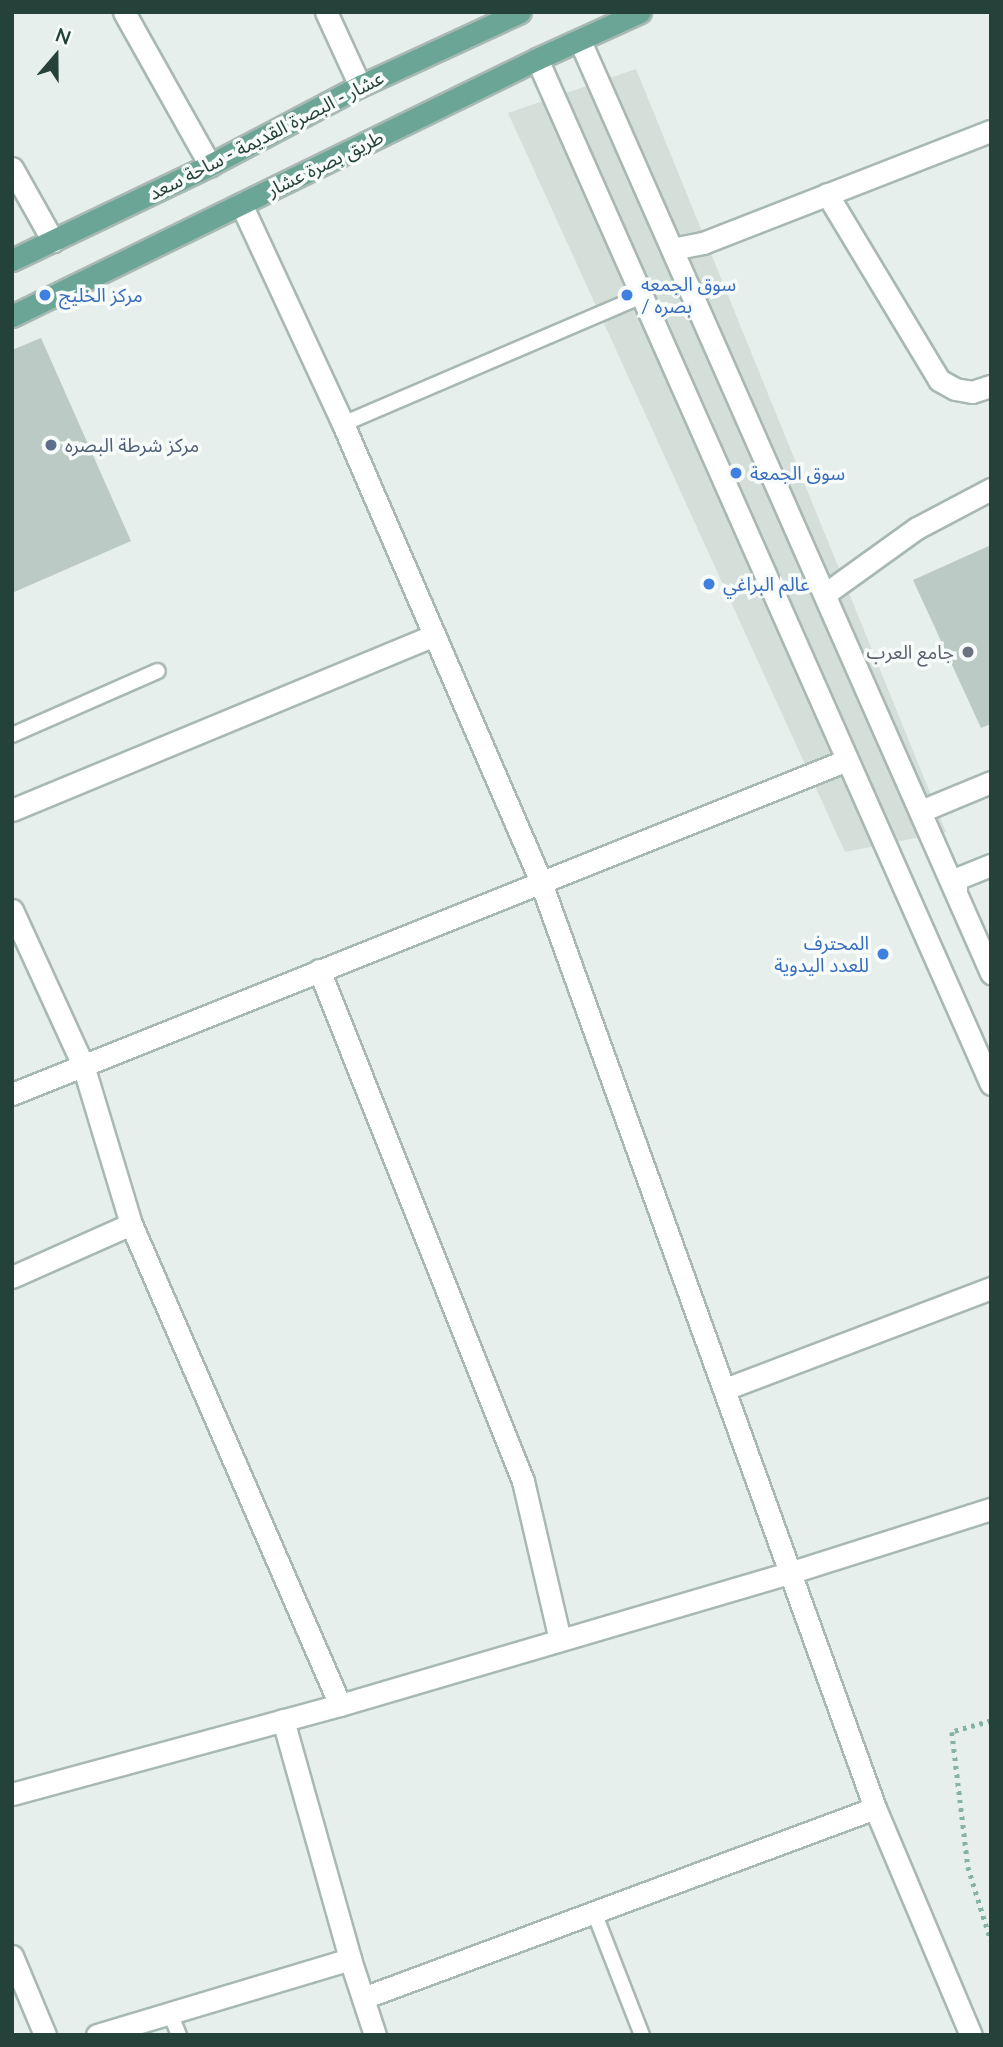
<!DOCTYPE html>
<meta charset="utf-8">
<style>
body{margin:0}
#map{position:relative;width:1003px;height:2047px;overflow:hidden;background:#e6efeb;font-family:Lato,"Noto Sans Arabic",sans-serif}
div>[style]{position:absolute}
.built>*{inset:0;background:#d4dfda}
.building>*{inset:0;background:#bbcac4}
.path>*{height:4.5px;margin-top:-2.25px;transform-origin:0;background:repeating-linear-gradient(90deg,#86b3a5 0 3.5px,transparent 0 8.5px)}
.roads{filter:drop-shadow(2px 0 #a8b8b2) drop-shadow(-2px 0 #a8b8b2) drop-shadow(0 2px #a8b8b2) drop-shadow(0 -2px #a8b8b2)}
.lane>*{height:14px;margin:-7px;padding:0 7px;transform-origin:7px;border-radius:7px;background:#fff}
.street>*{height:21px;margin:-10.5px;padding:0 10.5px;transform-origin:10.5px;border-radius:10.5px;background:#fff}
.secondary>*{height:21px;margin:-10.5px;padding:0 10.5px;transform-origin:10.5px;border-radius:10.5px;background:#fff}
.primary>*{height:21px;margin:-10.5px;padding:0 10.5px;transform-origin:10.5px;border-radius:10.5px;background:#6aa596}
.dots>*{width:19px;height:19px;translate:-50% -50%;box-sizing:border-box;border:4px solid #f7fbf9;border-radius:50%}
span{translate:-50% -50%;white-space:nowrap;text-align:center;line-height:1.15;-webkit-text-stroke:7px #f7fbf9;paint-order:stroke}
.street-label{font-size:19px;color:#24423a}
.shop-label{font-size:19px;color:#366cbe}
.left{translate:0 -50%;text-align:left}
.right{translate:-100% -50%;text-align:right}
.service-label{font-size:19px;color:#4e5e75}
.worship-label{font-size:19px;color:#5b616d}
.frame{position:absolute;inset:0;border:14px solid #24423a;pointer-events:none}
.north{position:absolute;left:21px;top:21px;width:70px;height:70px;-webkit-text-stroke:5px #f7fbf9;paint-order:stroke;rotate:20deg;font-size:19px;font-weight:700;line-height:28px;text-align:center;color:#24423a}
.north::after{content:'';display:block;margin:auto;width:24px;height:32px;background:#24423a;clip-path:polygon(50% 0,100% 100%,50% 72%,0 100%)}
</style>
<div id="map">
<div class="built">
<div style="clip-path:polygon(636px 69px,946px 832px,845px 852px,508px 113px)"></div>
</div>
<div class="building">
<div style="clip-path:polygon(41px 338px,131px 541px,12px 593px,12px 350px)"></div>
<div style="clip-path:polygon(991px 545px,991px 724px,981px 728px,913px 580px)"></div>
</div>
<div class="path">
<div style="left:991px;top:1721px;width:41px;rotate:164.2deg"></div>
<div style="left:952px;top:1732px;width:136px;rotate:83.2deg"></div>
<div style="left:968px;top:1867px;width:77px;rotate:72.7deg"></div>
</div>
<div class="roads">
<div class="lane">
<div style="left:343px;top:424px;width:325px;rotate:-23.2deg"></div>
<div style="left:12px;top:735px;width:159px;rotate:-23.7deg"></div>
<div style="left:594px;top:1912px;width:132px;rotate:68.7deg"></div>
<div style="left:170px;top:2013px;width:24px;rotate:68deg"></div>
</div>
<div class="street">
<div style="left:124px;top:12px;width:176px;rotate:60.7deg"></div>
<div style="left:326px;top:12px;width:81px;rotate:65.3deg"></div>
<div style="left:12px;top:168px;width:84px;rotate:60.7deg"></div>
<div style="left:827px;top:194px;width:217px;rotate:58.9deg"></div>
<div style="left:939px;top:380px;width:18px;rotate:29deg"></div>
<div style="left:955px;top:389px;width:17px;rotate:10deg"></div>
<div style="left:972px;top:392px;width:20px;rotate:-18deg"></div>
<div style="left:241px;top:204px;width:242px;rotate:65.1deg"></div>
<div style="left:343px;top:424px;width:497px;rotate:66.6deg"></div>
<div style="left:540px;top:880px;width:987px;rotate:70.15deg"></div>
<div style="left:875px;top:1808px;width:246px;rotate:67.1deg"></div>
<div style="left:672px;top:249px;width:32px;rotate:-11deg"></div>
<div style="left:703px;top:243px;width:309px;rotate:-21.3deg"></div>
<div style="left:825px;top:594px;width:113px;rotate:-35.7deg"></div>
<div style="left:917px;top:528px;width:84px;rotate:-27.8deg"></div>
<div style="left:12px;top:810px;width:457px;rotate:-22.5deg"></div>
<div style="left:921px;top:811px;width:76px;rotate:-22.5deg"></div>
<div style="left:956px;top:890px;width:11px;rotate:-90deg"></div>
<div style="left:956px;top:879px;width:38px;rotate:-22deg"></div>
<div style="left:12px;top:910px;width:170px;rotate:65.4deg"></div>
<div style="left:83px;top:1065px;width:166px;rotate:73.2deg"></div>
<div style="left:131px;top:1224px;width:524px;rotate:66.51deg"></div>
<div style="left:319px;top:970px;width:550px;rotate:68.24deg"></div>
<div style="left:523px;top:1481px;width:163px;rotate:76.9deg"></div>
<div style="left:12px;top:1094px;width:899px;rotate:-21.8deg"></div>
<div style="left:12px;top:1277px;width:130px;rotate:-24deg"></div>
<div style="left:725px;top:1389px;width:285px;rotate:-20.8deg"></div>
<div style="left:283px;top:1720px;width:248px;rotate:74.3deg"></div>
<div style="left:350px;top:1959px;width:80px;rotate:71.8deg"></div>
<div style="left:12px;top:1794px;width:340px;rotate:-15.2deg"></div>
<div style="left:340px;top:1705px;width:471px;rotate:-16.4deg"></div>
<div style="left:792px;top:1572px;width:209px;rotate:-17.6deg"></div>
<div style="left:12px;top:1956px;width:86px;rotate:67.3deg"></div>
<div style="left:363px;top:1998px;width:546px;rotate:-20.36deg"></div>
<div style="left:97px;top:2035px;width:264px;rotate:-16.7deg"></div>
</div>
<div class="secondary">
<div style="left:580px;top:41px;width:1019px;rotate:66.2deg"></div>
<div style="left:537px;top:59px;width:1121px;rotate:66.11deg"></div>
</div>
<div class="primary">
<div style="left:12px;top:260px;width:220px;rotate:-25.6deg"></div>
<div style="left:210px;top:165px;width:170px;rotate:-27.8deg"></div>
<div style="left:360px;top:86px;width:176px;rotate:-24.8deg"></div>
<div style="left:12px;top:316px;width:585px;rotate:-26.08deg"></div>
<div style="left:537px;top:59px;width:113px;rotate:-24.5deg"></div>
</div>
</div>
<div class="dots">
<div style="left:45px;top:295px;background:#3f7fe0"></div>
<div style="left:627px;top:295px;background:#3f7fe0"></div>
<div style="left:51px;top:445px;background:#5c6f8a"></div>
<div style="left:736px;top:473px;background:#3f7fe0"></div>
<div style="left:709px;top:584px;background:#3f7fe0"></div>
<div style="left:968px;top:652px;background:#6b7280"></div>
<div style="left:883px;top:954px;background:#3f7fe0"></div>
</div>
<div class="street-label">
<span style="left:266px;top:135px;rotate:-27deg">عشار - البصرة القديمة - ساحة سعد</span>
<span style="left:325px;top:163px;rotate:-26deg">طريق بصرة عشار</span>
</div>
<div class="shop-label">
<span class="left" style="left:641px;top:295px">سوق الجمعه<br>/ بصره</span>
<span class="left" style="left:59px;top:295px">مركز الخليج</span>
<span class="left" style="left:750px;top:473px">سوق الجمعة</span>
<span class="left" style="left:723px;top:584px">عالم البراغي</span>
<span class="right" style="left:869px;top:954px">المحترف<br>للعدد اليدوية</span>
</div>
<div class="service-label">
<span class="left" style="left:65px;top:445px">مركز شرطة البصره</span>
</div>
<div class="worship-label">
<span class="right" style="left:954px;top:652px">جامع العرب</span>
</div>
<div class="frame"></div>
<div class="north">N</div>
</div>
